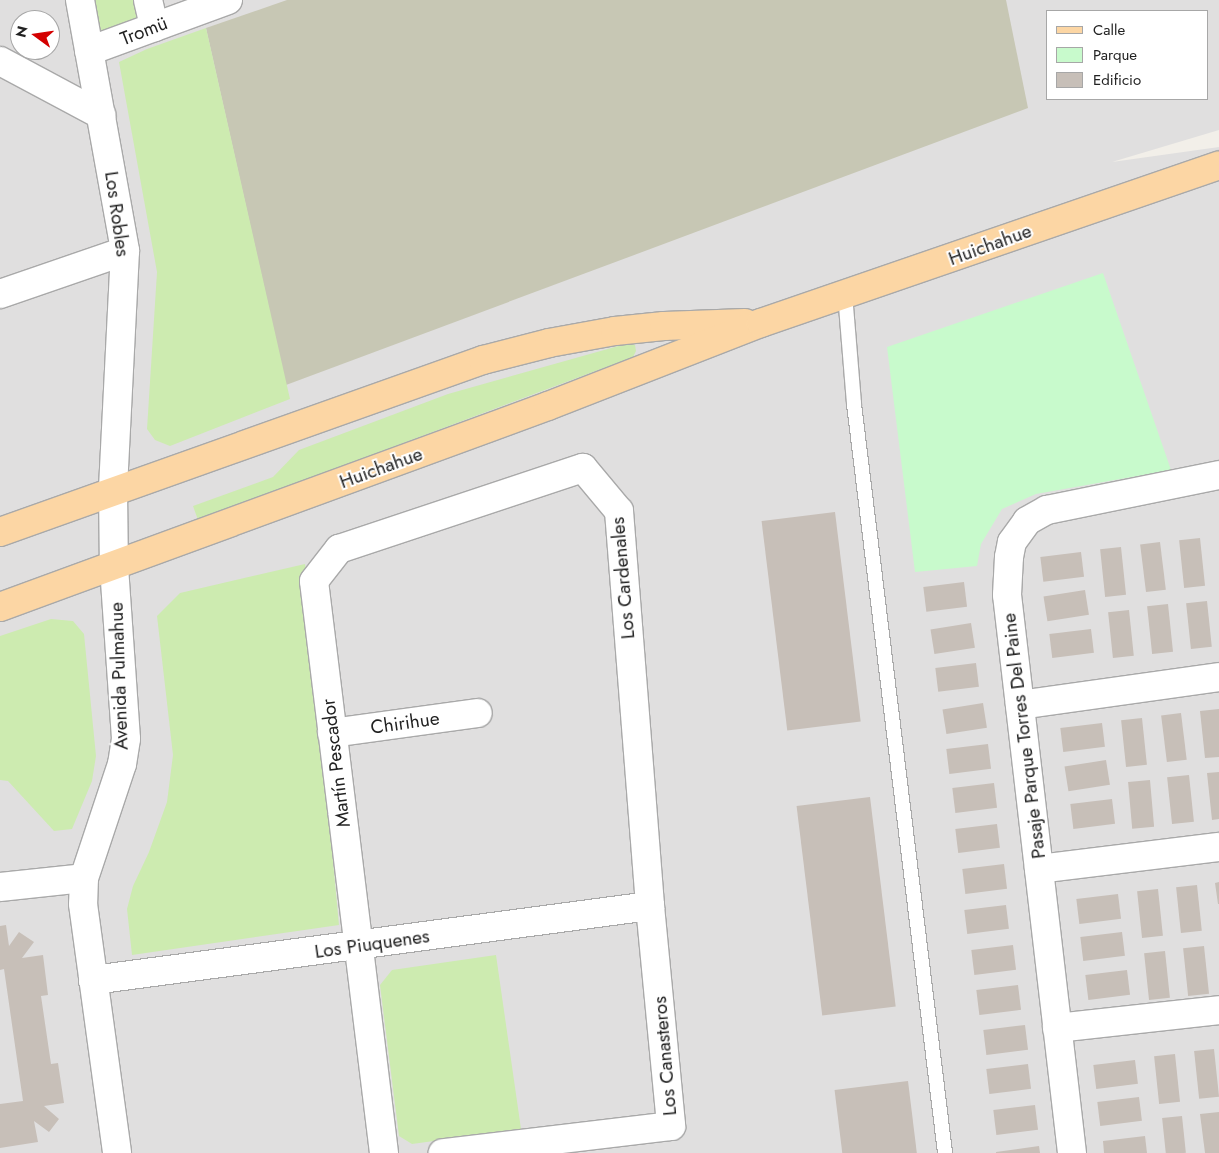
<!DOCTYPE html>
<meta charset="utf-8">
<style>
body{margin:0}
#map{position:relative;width:1219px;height:1153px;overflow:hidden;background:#f2efe9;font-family:Jost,sans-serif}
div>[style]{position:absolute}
.residential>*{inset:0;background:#e0dfdf}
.construction>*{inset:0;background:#c7c7b4}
.grass>*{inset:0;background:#cdebb0}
.park>*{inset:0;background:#c8facc}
.building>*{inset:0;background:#c7bfb8;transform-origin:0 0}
.roads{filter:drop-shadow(1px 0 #a9a9a9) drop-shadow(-1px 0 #a9a9a9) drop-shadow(0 1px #a9a9a9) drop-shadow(0 -1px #a9a9a9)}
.service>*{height:14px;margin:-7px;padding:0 7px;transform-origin:7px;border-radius:7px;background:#fff}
.minor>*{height:28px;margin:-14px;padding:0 14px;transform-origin:14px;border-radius:14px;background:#fff}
.tertiary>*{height:28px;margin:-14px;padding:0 14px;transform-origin:14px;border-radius:14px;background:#fff}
.primary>*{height:28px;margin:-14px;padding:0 14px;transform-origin:14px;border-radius:14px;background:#fcd6a4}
span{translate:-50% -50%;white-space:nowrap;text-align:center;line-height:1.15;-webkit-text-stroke:4px #fff;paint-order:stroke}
.street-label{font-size:19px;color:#222}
.legend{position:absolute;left:1046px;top:10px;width:162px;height:90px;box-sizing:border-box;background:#fff;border:1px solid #a7a7a7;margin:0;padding:6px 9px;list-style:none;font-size:15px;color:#222}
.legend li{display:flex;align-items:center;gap:10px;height:25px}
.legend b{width:25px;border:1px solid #a7a7a7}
.north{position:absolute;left:10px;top:10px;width:50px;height:50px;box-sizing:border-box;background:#fff;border:1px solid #a7a7a7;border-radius:50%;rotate:284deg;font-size:14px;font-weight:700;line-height:20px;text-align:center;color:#222}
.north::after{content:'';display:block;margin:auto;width:18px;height:22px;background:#d40000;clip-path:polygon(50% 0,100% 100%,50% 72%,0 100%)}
</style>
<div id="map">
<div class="residential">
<div style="clip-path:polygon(evenodd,0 0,1219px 0,1219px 130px,1112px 162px,1219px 147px,1219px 1153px,0 1153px,0 0,1048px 11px,1208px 11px,1208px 99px,1048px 99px,1048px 11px,0 0,20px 20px,50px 20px,50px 50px,20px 50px,20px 20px)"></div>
</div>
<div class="construction">
<div style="clip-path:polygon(287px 0,1006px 0,1028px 108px,286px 385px,206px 28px)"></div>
</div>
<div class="grass">
<div style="clip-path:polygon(90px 0,137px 0,143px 21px,97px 38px)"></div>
<div style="clip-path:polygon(206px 28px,290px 399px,170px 446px,155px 440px,147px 429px,157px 272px,119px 62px,147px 49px)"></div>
<div style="clip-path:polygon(629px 343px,635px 345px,636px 351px,633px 357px,198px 520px,193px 506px,273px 477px,299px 450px,448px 394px)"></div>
<div style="clip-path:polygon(305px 564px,339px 925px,132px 955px,127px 909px,133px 886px,149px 852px,167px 802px,173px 755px,157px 616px,180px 593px)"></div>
<div style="clip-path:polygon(51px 619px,73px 621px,84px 634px,96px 756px,92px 781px,72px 829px,54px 831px,8px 781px,0 780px,0 636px)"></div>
<div style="clip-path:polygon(496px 955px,521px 1129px,412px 1144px,399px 1136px,380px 985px,392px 970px)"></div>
</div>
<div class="park">
<div style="clip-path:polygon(1103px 273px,1171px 470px,1036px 494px,1002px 509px,981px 544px,977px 566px,915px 572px,887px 347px)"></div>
</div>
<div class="building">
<div style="left:835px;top:512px;width:211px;height:74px;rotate:83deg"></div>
<div style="left:1200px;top:538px;width:48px;height:21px;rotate:84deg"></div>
<div style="left:1160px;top:542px;width:48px;height:20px;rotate:83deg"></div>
<div style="left:1121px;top:547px;width:48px;height:21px;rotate:84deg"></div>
<div style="left:1081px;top:552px;width:25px;height:41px;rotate:83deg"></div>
<div style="left:964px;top:582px;width:25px;height:41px;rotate:83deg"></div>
<div style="left:1085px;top:590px;width:25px;height:42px;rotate:81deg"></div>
<div style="left:1207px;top:601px;width:46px;height:21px;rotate:84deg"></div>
<div style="left:1168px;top:604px;width:48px;height:21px;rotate:84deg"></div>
<div style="left:1129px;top:610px;width:46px;height:21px;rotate:84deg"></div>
<div style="left:971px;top:623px;width:25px;height:41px;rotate:81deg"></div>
<div style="left:1091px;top:629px;width:24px;height:42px;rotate:83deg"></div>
<div style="left:976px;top:663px;width:24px;height:41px;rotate:83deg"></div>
<div style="left:983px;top:703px;width:25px;height:41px;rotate:81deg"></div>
<div style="clip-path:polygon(1219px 709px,1219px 757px,1205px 758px,1200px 711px)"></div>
<div style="left:1181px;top:713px;width:47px;height:20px;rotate:83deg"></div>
<div style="left:1142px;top:718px;width:47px;height:21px;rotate:84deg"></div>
<div style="left:1102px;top:723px;width:24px;height:42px;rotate:83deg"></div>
<div style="left:988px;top:744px;width:25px;height:42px;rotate:83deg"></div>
<div style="left:1106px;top:760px;width:25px;height:42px;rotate:81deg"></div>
<div style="clip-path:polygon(1219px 772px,1219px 819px,1212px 820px,1207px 773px)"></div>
<div style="left:1189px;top:775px;width:47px;height:22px;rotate:84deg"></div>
<div style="left:1150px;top:780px;width:47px;height:22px;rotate:85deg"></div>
<div style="left:994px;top:783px;width:25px;height:42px;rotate:83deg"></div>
<div style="left:870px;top:797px;width:211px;height:74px;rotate:83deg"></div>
<div style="left:1112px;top:799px;width:25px;height:42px;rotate:83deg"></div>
<div style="left:997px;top:824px;width:24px;height:42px;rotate:83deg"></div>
<div style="left:1004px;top:864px;width:25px;height:42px;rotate:83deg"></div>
<div style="clip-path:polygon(1219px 882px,1219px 904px,1218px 904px,1215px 883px)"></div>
<div style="left:1197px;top:885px;width:46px;height:21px;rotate:84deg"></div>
<div style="left:1158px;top:889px;width:47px;height:21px;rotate:84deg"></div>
<div style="left:1118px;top:894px;width:25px;height:42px;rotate:83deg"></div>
<div style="left:1006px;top:905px;width:24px;height:42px;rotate:83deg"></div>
<div style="clip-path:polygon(6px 925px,9px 946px,19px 932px,34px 942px,22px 958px,43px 955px,48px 995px,41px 996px,51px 1064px,58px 1063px,64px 1103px,44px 1106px,59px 1119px,49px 1132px,34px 1121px,38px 1142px,0 1148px,0 1104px,23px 1101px,4px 969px,0 970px,0 926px)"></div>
<div style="left:1122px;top:932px;width:24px;height:42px;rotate:83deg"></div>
<div style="left:1013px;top:945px;width:25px;height:42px;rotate:83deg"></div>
<div style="left:1204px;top:946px;width:48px;height:21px;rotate:84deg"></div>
<div style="left:1165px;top:951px;width:47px;height:21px;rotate:84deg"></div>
<div style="left:1127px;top:970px;width:25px;height:42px;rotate:83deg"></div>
<div style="left:1018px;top:985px;width:25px;height:42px;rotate:83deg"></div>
<div style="left:1025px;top:1025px;width:25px;height:42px;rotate:83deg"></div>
<div style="left:1214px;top:1049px;width:48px;height:20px;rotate:84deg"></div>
<div style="left:1175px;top:1054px;width:48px;height:21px;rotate:84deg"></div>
<div style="left:1135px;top:1060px;width:24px;height:42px;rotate:83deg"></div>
<div style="left:1028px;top:1064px;width:25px;height:42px;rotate:83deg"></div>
<div style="left:908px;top:1081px;width:73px;height:74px;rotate:83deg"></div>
<div style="left:1139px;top:1097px;width:24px;height:42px;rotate:83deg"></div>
<div style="left:1035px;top:1105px;width:25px;height:42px;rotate:83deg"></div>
<div style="clip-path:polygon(1219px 1112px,1219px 1153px,1205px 1153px,1200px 1114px)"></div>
<div style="left:1182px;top:1116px;width:37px;height:20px;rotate:84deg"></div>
<div style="clip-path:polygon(1145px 1136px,1147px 1153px,1104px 1153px,1103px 1141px)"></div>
<div style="clip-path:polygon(1039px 1146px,1040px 1153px,996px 1153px,996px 1152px)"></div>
</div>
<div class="roads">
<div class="service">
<div style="left:845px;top:294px;width:110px;rotate:85.3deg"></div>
<div style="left:854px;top:404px;width:755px;rotate:83.07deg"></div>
</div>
<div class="minor">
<div style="left:148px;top:0;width:28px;rotate:77deg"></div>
<div style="left:89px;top:51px;width:148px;rotate:-20.1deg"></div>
<div style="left:0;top:61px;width:115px;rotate:28.1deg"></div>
<div style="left:0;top:294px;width:132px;rotate:-19deg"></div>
<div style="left:1020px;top:705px;width:201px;rotate:-8deg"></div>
<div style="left:332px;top:733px;width:147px;rotate:-7.8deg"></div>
<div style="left:1039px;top:869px;width:181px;rotate:-7deg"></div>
<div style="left:0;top:887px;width:84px;rotate:-6.1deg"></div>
<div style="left:93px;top:980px;width:562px;rotate:-7.57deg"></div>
<div style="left:1057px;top:1028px;width:163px;rotate:-6.3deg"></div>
<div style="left:384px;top:1153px;width:576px;rotate:-96.98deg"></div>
<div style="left:314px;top:581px;width:41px;rotate:-52deg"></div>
<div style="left:339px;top:549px;width:257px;rotate:-18.4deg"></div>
<div style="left:583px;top:468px;width:56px;rotate:50.1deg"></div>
<div style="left:619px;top:511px;width:396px;rotate:85.5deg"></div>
<div style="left:650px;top:906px;width:221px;rotate:84.5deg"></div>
<div style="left:671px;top:1126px;width:230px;rotate:173.2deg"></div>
<div style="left:1072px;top:1153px;width:562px;rotate:-96.64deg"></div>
<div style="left:1007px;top:595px;width:38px;rotate:-87deg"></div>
<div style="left:1009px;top:557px;width:15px;rotate:-79deg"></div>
<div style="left:1012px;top:542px;width:26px;rotate:-54deg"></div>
<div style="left:1027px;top:521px;width:23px;rotate:-29deg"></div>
<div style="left:1047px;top:510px;width:176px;rotate:-11.5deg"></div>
</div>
<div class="tertiary">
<div style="left:80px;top:0;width:255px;rotate:79.8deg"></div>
<div style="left:125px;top:251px;width:239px;rotate:92.9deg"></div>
<div style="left:113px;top:490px;width:77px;rotate:89.3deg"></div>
<div style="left:114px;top:567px;width:172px;rotate:86deg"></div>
<div style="left:126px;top:739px;width:25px;rotate:99deg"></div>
<div style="left:122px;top:764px;width:120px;rotate:108.4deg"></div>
<div style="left:84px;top:878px;width:26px;rotate:92deg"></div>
<div style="left:83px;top:904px;width:251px;rotate:82.2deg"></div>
</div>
<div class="primary">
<div style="left:0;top:532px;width:513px;rotate:-19.6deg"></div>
<div style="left:483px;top:360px;width:68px;rotate:-14.4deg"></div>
<div style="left:549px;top:343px;width:67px;rotate:-10.3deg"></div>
<div style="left:615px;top:331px;width:49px;rotate:-5.8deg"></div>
<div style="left:664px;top:326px;width:81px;rotate:-2.1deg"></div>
<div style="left:0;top:607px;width:584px;rotate:-20.14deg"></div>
<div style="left:548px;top:406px;width:229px;rotate:-21.3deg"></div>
<div style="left:761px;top:323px;width:484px;rotate:-19deg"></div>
</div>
</div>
<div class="street-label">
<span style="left:144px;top:31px;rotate:-21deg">Tromü</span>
<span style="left:117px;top:214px;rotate:82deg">Los Robles</span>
<span style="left:990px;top:245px;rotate:-20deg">Huichahue</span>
<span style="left:381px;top:468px;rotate:-20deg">Huichahue</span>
<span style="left:623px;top:578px;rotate:-95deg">Los Cardenales</span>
<span style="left:119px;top:676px;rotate:-92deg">Avenida Pulmahue</span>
<span style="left:405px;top:723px;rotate:-8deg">Chirihue</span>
<span style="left:1024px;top:736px;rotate:-97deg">Pasaje Parque Torres Del Paine</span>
<span style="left:336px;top:763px;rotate:-97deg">Martín Pescador</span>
<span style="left:372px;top:944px;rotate:-8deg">Los Piuquenes</span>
<span style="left:665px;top:1056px;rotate:-95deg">Los Canasteros</span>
</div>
<ul class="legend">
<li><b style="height:6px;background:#fcd6a4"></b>Calle</li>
<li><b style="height:14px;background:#c8facc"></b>Parque</li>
<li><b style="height:14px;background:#c7bfb8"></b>Edificio</li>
</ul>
<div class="north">N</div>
</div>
